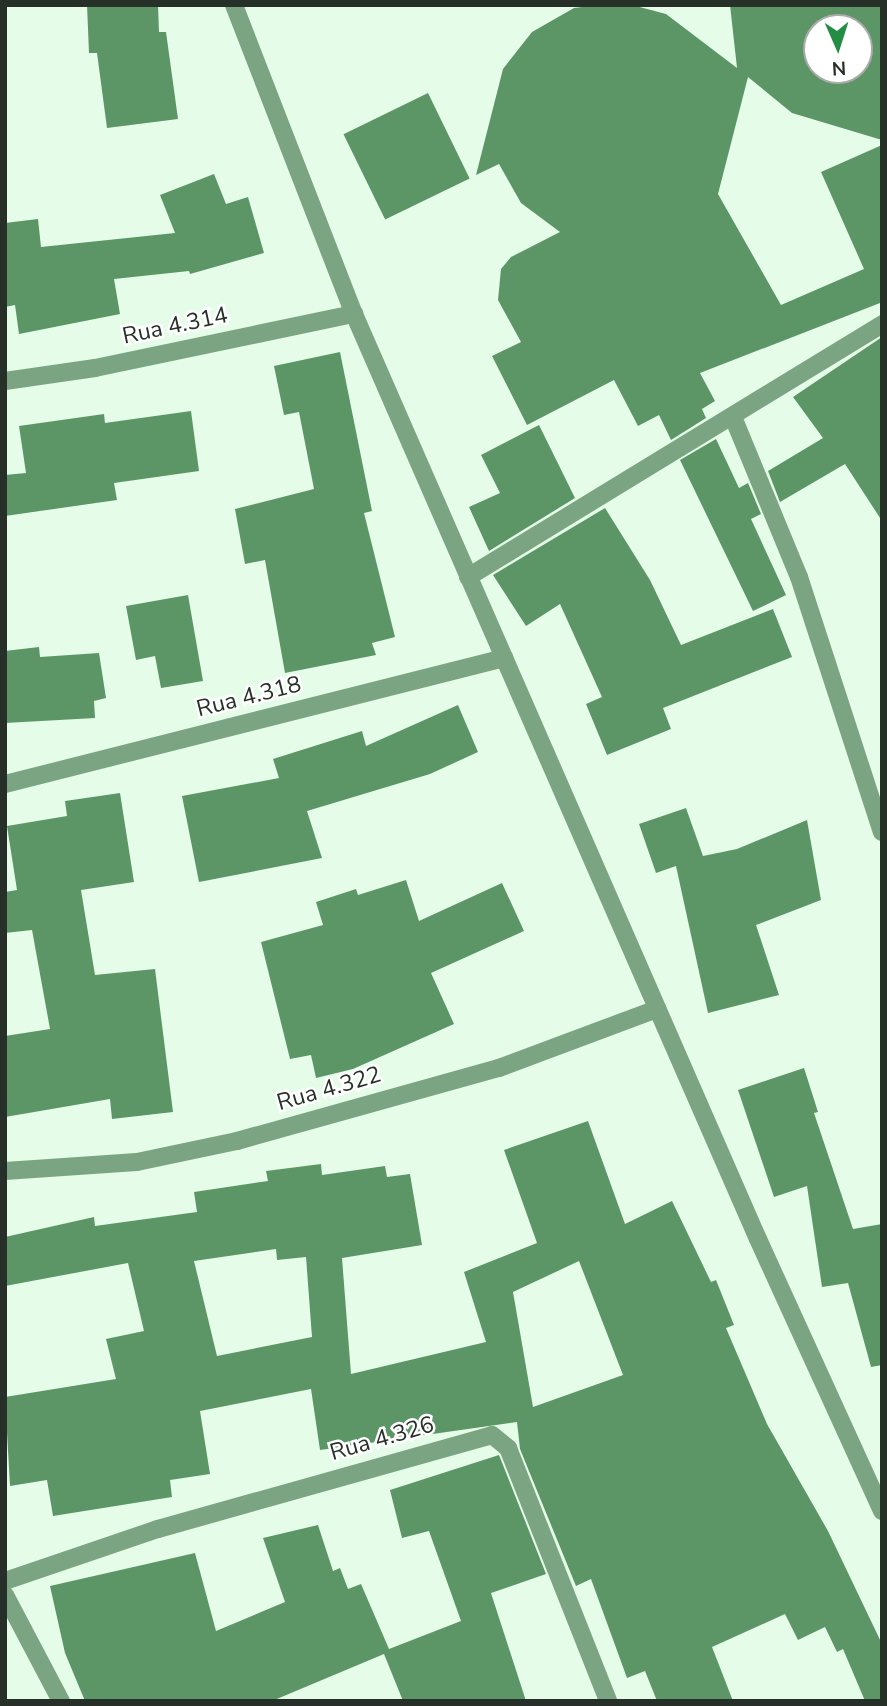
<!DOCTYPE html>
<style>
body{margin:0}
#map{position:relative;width:887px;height:1706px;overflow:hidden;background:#e5fde8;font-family:"Nunito Sans",sans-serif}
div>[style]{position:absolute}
.building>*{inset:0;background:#5c9667;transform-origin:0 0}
.street>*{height:18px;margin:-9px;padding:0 9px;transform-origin:9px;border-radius:9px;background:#7ba582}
span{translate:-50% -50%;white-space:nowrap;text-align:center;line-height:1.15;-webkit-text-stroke:5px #fff;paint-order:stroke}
.street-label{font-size:23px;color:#273028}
.frame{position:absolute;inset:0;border:7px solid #273028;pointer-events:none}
.north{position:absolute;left:803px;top:14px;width:70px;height:70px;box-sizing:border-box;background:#fff;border:2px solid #a9aca9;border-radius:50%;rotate:177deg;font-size:19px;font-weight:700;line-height:28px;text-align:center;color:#273028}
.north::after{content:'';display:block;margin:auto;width:24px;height:32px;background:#238d44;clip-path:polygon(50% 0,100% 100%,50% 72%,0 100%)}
</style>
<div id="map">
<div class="building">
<div style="clip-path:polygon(87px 5px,158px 5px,159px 32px,166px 32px,178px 119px,107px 128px,97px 53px,89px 53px)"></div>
<div style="clip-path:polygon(evenodd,598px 5px,632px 5px,666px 14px,737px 68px,730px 5px,882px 5px,882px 140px,792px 113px,748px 77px,718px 194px,781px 305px,864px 269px,821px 172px,882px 145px,882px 307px,880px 303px,700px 373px,715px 401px,702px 409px,706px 418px,671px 440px,659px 415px,638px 426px,614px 380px,527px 425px,492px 356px,521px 342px,498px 300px,501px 269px,511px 257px,560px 232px,521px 203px,499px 164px,476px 175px,503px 69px,532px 32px,574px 8px,598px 5px,817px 28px,859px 28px,859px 70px,817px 70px,817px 28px)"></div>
<div style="left:428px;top:93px;width:95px;height:94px;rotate:64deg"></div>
<div style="clip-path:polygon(214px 174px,226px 204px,248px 197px,264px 253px,190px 274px,189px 271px,114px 279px,120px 314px,19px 334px,15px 305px,5px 307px,5px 223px,38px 219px,41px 247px,175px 233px,160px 195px)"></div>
<div style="clip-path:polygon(882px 337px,882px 521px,845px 464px,780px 502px,768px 471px,823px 438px,793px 397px)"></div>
<div style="clip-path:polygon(340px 352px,372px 511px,364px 513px,395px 637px,372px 643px,376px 655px,285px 673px,265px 560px,245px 564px,235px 509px,314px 489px,299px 412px,284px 415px,274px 366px)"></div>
<div style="clip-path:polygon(191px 411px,199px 471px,114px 483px,117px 500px,5px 516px,5px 475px,26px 473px,19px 426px,104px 414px,105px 423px)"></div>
<div style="clip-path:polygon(539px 425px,575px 498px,489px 551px,469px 507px,500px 493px,481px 455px)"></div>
<div style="clip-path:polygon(716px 439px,739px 488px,748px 483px,761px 514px,751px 519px,786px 595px,753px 611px,680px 460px)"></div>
<div style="clip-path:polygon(605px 508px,650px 580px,681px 645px,773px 609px,792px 657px,663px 708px,671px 729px,607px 755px,586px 704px,602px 697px,560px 604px,526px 626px,493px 575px)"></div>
<div style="clip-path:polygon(188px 595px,203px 681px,161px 688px,155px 656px,136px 660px,126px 606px)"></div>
<div style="clip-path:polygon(39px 647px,40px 657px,99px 653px,106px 698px,94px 701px,95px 718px,5px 723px,5px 651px)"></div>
<div style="clip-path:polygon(458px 705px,478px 752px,430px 774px,307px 811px,322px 858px,199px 882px,182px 796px,279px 778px,273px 759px,362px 731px,366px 746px)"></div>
<div style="clip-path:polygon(120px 793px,134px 882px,81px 890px,95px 975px,155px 969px,173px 1112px,112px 1119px,110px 1099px,5px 1117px,5px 1036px,50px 1029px,32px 930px,5px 933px,5px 892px,17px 890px,7px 826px,67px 816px,65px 801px)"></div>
<div style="clip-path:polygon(686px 808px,703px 856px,737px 849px,807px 820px,821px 900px,756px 925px,779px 995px,708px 1013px,676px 866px,656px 873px,639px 824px)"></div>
<div style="clip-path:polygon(406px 880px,419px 921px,502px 883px,524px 931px,431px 973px,454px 1024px,353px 1069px,316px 1078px,311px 1055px,290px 1059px,261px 942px,323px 925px,316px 902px,356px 889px,358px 895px)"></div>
<div style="clip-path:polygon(804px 1068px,818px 1112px,814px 1113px,853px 1229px,882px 1224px,882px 1365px,871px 1367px,848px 1283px,822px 1287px,807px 1186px,774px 1197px,738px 1090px)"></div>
<div style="clip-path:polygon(evenodd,588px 1121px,625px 1224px,672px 1201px,711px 1282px,716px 1280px,734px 1325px,726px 1328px,767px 1424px,828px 1531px,882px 1644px,882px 1701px,865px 1701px,843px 1649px,837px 1652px,825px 1627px,798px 1640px,785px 1614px,712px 1647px,733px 1701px,657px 1701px,645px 1671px,627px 1678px,591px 1579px,576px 1586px,520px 1449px,517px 1422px,320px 1450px,311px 1389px,200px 1411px,210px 1474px,170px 1480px,172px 1497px,53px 1516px,47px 1480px,10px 1486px,5px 1397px,116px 1379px,106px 1339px,144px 1331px,128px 1263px,5px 1286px,5px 1237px,94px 1217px,95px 1226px,197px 1212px,194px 1192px,268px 1181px,266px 1171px,321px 1164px,322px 1175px,385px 1166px,387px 1177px,410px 1174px,422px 1245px,342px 1258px,351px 1374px,486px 1342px,464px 1272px,537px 1243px,504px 1150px,588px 1121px,276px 1249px,277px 1260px,306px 1257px,312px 1337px,217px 1356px,194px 1261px,276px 1249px,588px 1121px,579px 1261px,623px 1375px,533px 1407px,513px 1292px,579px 1261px)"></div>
<div style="clip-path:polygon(499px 1455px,546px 1574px,491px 1593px,526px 1701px,403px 1701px,384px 1654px,272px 1701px,85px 1701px,65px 1653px,50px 1586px,195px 1553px,216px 1631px,285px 1602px,263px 1538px,318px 1525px,333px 1571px,340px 1568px,348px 1589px,361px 1584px,389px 1649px,461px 1621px,429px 1531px,402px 1538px,390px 1490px)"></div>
</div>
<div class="street">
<div style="left:234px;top:5px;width:331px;rotate:68.8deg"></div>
<div style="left:354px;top:314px;width:1009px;rotate:66.41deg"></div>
<div style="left:758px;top:1239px;width:299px;rotate:65.5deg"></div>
<div style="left:5px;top:381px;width:91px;rotate:-8.2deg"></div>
<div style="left:95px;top:368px;width:265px;rotate:-11.8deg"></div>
<div style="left:733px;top:417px;width:173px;rotate:67.6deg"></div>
<div style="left:799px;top:577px;width:268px;rotate:72deg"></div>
<div style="left:468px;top:577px;width:485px;rotate:-31.4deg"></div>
<div style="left:5px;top:784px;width:515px;rotate:-14.17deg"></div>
<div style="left:5px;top:1171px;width:132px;rotate:-3.9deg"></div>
<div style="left:137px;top:1162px;width:102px;rotate:-11.9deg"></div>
<div style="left:237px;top:1141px;width:272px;rotate:-15.6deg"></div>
<div style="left:499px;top:1068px;width:169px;rotate:-20.5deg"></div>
<div style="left:5px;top:1581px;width:162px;rotate:-18.8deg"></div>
<div style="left:158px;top:1529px;width:347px;rotate:-15.7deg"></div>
<div style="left:492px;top:1435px;width:21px;rotate:39deg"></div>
<div style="left:508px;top:1448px;width:272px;rotate:68.4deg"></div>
<div style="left:5px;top:1595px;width:120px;rotate:62.2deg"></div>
</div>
<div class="street-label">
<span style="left:175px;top:326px;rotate:-12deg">Rua 4.314</span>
<span style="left:249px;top:697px;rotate:-14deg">Rua 4.318</span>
<span style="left:329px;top:1089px;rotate:-16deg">Rua 4.322</span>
<span style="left:382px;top:1439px;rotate:-16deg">Rua 4.326</span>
</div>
<div class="frame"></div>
<div class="north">N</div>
</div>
